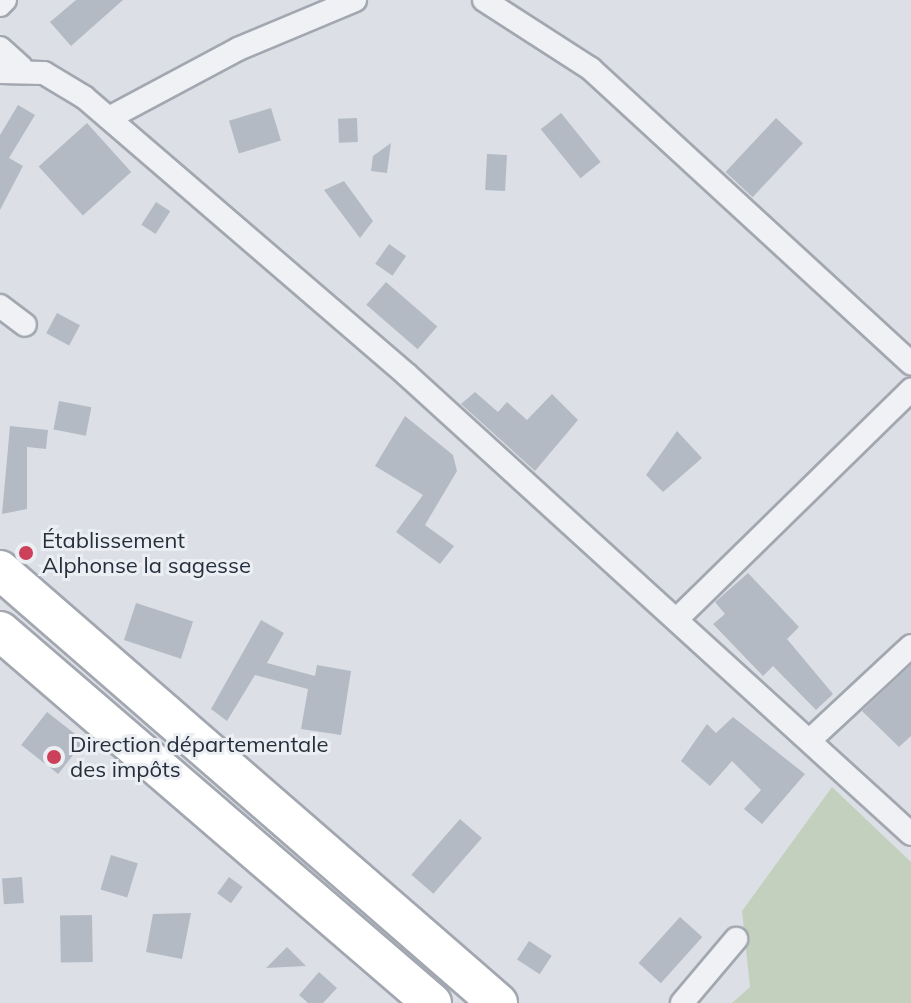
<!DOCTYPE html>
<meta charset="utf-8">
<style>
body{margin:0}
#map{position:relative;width:911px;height:1003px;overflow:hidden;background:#dce0e6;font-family:Mulish,sans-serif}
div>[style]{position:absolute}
.green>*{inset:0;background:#c2d0bd}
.building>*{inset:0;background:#b3bac3;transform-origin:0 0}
.roads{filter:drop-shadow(2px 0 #a2a7b0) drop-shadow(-2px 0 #a2a7b0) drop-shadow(0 2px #a2a7b0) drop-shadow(0 -2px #a2a7b0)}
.street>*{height:22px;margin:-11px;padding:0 11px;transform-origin:11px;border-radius:11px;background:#eff1f5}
.highway>*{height:38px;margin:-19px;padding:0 19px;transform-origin:19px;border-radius:19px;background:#fff}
.dots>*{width:22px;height:22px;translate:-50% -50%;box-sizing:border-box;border:4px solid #ebeff4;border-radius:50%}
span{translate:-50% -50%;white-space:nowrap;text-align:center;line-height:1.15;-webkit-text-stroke:6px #ebeff4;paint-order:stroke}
.poi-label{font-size:22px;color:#262f3c}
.left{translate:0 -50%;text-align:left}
</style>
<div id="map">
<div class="green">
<div style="clip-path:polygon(832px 787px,911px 862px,911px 1003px,732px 1003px,750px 987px,742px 911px)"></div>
</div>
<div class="building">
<div style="clip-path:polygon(76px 0,123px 0,71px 46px,50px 22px)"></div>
<div style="clip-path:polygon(18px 105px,35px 115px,9px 158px,23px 166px,0 210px,0 135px)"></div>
<div style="left:271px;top:108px;width:34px;height:44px;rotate:73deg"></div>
<div style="left:561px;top:113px;width:63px;height:26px;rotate:51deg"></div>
<div style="left:357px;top:118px;width:24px;height:19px;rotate:88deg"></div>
<div style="left:776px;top:118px;width:37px;height:74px;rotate:43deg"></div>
<div style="left:87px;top:123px;width:66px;height:65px;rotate:48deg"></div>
<div style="clip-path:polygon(391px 143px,387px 173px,371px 171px,373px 156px)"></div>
<div style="left:487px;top:154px;width:20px;height:36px;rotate:3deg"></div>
<div style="clip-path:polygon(344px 181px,373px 221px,360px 238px,324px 190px)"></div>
<div style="left:156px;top:202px;width:17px;height:27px;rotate:33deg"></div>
<div style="left:389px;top:244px;width:21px;height:24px;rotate:35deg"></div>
<div style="left:386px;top:282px;width:68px;height:30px;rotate:41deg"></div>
<div style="left:57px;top:313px;width:26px;height:23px;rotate:28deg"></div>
<div style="clip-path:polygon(475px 392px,498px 412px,507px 402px,527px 420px,552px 394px,578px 420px,535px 471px,461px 404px)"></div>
<div style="left:59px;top:401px;width:33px;height:29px;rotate:11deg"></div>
<div style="clip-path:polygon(405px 416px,453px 455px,457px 471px,425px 525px,454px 546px,440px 564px,396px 532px,423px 495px,375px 466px)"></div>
<div style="clip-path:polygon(10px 426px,48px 430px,46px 449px,27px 447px,27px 509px,2px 514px)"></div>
<div style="clip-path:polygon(677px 431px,702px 458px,663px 492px,646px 475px)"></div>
<div style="clip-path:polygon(748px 573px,799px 627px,787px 639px,833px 694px,816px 710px,773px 666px,763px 676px,713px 624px,725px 614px,715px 602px)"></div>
<div style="left:136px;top:603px;width:60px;height:39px;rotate:18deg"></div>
<div style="clip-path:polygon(261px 620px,284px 633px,267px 663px,315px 676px,317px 665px,351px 671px,341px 735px,301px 729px,308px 689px,255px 675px,227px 721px,211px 709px)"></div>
<div style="clip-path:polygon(911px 665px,911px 736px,899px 747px,862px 711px)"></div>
<div style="left:47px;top:712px;width:47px;height:42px;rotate:38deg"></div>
<div style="clip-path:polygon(733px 717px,805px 774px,762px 824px,744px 809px,761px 790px,732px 761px,710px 786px,681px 761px,707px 724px,716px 733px)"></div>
<div style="left:460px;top:819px;width:29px;height:74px;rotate:41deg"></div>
<div style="left:111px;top:855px;width:28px;height:36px;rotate:17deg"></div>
<div style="left:22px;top:877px;width:26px;height:20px;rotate:86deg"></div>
<div style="left:229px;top:877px;width:17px;height:20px;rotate:36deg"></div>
<div style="clip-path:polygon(191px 913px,182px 959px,146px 952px,153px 914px)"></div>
<div style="left:92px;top:915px;width:47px;height:32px;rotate:89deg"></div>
<div style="left:680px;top:917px;width:30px;height:62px;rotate:42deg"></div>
<div style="left:529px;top:941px;width:27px;height:22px;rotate:33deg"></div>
<div style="clip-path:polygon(287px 947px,306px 966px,266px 968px)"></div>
<div style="clip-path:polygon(319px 972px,337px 988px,323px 1003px,308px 1003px,299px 995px)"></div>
</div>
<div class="roads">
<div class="street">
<div style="left:484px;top:0;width:127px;rotate:32.8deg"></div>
<div style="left:591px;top:69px;width:435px;rotate:42.6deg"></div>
<div style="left:0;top:5px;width:7px;rotate:-45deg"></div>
<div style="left:0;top:48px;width:28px;rotate:42deg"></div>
<div style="left:0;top:72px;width:44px;rotate:1.3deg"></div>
<div style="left:44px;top:73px;width:47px;rotate:31deg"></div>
<div style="left:84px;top:97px;width:425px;rotate:40.7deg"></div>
<div style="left:406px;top:374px;width:683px;rotate:42.33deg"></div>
<div style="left:109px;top:118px;width:146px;rotate:-28.1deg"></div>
<div style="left:238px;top:49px;width:127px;rotate:-22.7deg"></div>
<div style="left:0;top:306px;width:31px;rotate:37deg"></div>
<div style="left:679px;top:617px;width:325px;rotate:-44.4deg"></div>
<div style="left:810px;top:740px;width:138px;rotate:-42.9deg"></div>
<div style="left:682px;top:1003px;width:84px;rotate:-49.8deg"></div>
</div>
<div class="highway">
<div style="left:0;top:570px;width:660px;rotate:41.01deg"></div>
<div style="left:0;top:631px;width:570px;rotate:40.73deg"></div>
</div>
</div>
<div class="dots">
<div style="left:26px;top:553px;background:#cc4059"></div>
<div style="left:54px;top:757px;background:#cc4059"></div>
</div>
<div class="poi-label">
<span class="left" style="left:42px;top:553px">Établissement<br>Alphonse la sagesse</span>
<span class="left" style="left:70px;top:757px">Direction départementale<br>des impôts</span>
</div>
</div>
